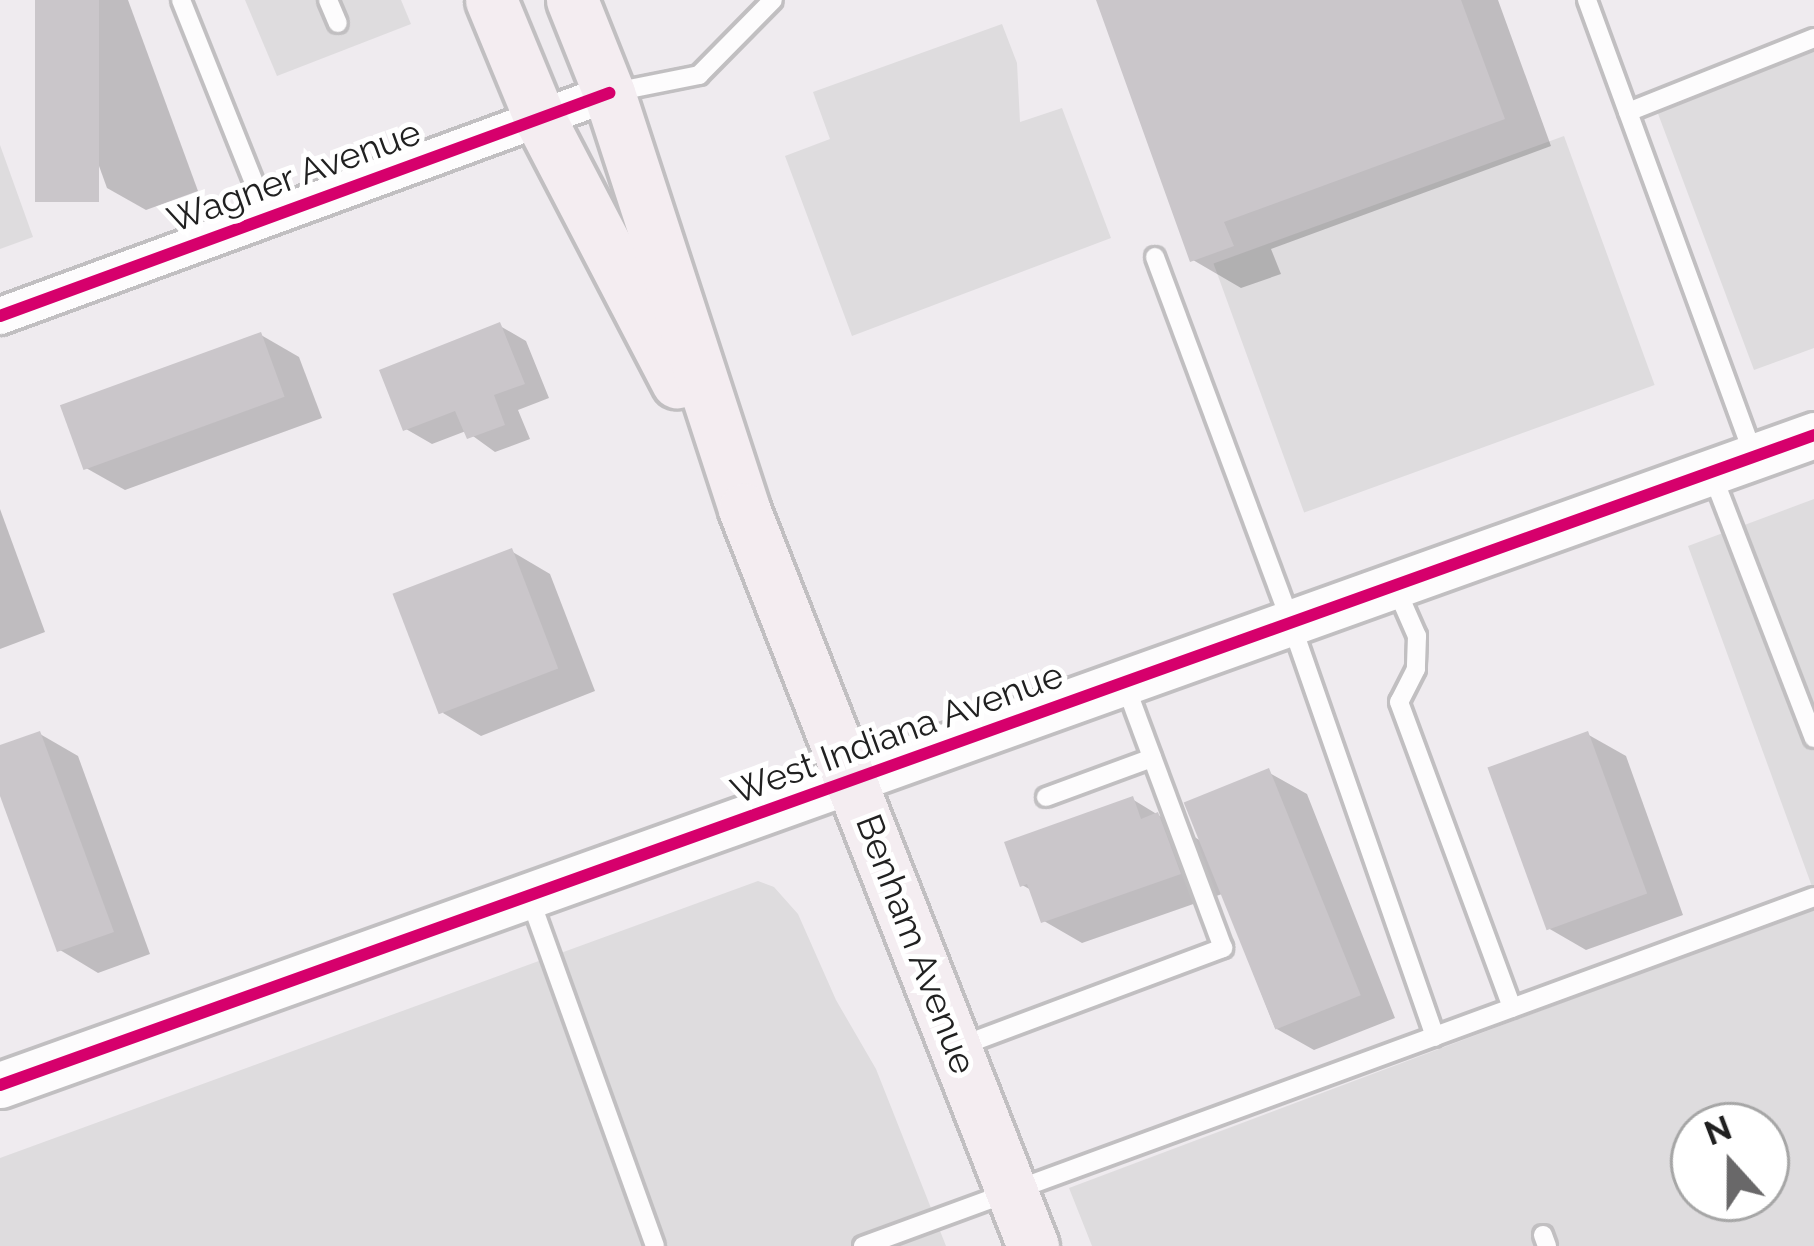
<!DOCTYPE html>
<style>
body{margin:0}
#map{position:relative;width:1814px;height:1246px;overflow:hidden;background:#efebef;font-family:Raleway,sans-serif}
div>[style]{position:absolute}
.built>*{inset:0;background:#dedcde;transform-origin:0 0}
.shadow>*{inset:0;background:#0003}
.building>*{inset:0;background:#cac6ca;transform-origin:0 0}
.roads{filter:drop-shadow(3px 0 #c1bfc1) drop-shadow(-3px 0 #c1bfc1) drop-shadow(0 3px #c1bfc1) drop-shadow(0 -3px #c1bfc1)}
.service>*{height:18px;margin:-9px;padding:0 9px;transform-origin:9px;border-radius:9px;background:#fdfcfd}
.minor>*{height:36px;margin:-18px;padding:0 18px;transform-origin:18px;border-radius:18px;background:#fdfcfd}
.tertiary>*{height:45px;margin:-22.5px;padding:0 22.5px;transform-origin:22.5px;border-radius:22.5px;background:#fdfcfd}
.secondary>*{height:51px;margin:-25.5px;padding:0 25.5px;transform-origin:25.5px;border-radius:25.5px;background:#f4edf1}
.cycleway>*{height:12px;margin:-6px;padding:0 6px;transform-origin:6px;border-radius:6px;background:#d6006c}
span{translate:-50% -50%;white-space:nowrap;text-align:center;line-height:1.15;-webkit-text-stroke:10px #fff;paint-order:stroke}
.street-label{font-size:36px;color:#212121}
.north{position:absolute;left:1670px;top:1102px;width:120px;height:120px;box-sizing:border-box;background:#fff;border:3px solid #a6a6a6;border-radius:50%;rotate:339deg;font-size:33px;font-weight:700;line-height:48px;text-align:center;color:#212121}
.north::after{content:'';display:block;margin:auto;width:42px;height:54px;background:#696869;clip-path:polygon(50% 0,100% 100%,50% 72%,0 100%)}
</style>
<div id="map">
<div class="built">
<div style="clip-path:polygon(245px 0,401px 0,411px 24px,277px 76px)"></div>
<div style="clip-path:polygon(1002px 24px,1017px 63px,1020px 122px,1062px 108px,1111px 238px,852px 336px,785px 156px,830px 139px,813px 92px)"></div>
<div style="clip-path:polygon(1814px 49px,1814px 348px,1754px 370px,1657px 111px)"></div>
<div style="left:1564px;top:136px;width:265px;height:373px;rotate:70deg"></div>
<div style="clip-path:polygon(0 145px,33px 237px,0 249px)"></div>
<div style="clip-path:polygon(1814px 499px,1814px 892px,1688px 546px)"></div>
<div style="clip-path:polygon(758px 881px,774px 887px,798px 914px,836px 1000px,876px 1069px,946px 1246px,0 1246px,0 1158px)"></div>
<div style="clip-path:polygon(evenodd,1814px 908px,1814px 1246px,1092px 1246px,1069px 1188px,1814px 908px,1694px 1126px,1766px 1126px,1766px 1198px,1694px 1198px,1694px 1126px)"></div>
</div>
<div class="shadow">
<div style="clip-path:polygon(39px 0,128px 0,198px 191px,146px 210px,107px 188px)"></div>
<div style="clip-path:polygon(1099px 0,1498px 0,1551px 146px,1271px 249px,1281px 274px,1241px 288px,1193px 260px)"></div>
<div style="clip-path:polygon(500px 326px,526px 341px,549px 398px,518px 410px,530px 439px,495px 452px,466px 431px,432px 444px,406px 429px)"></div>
<div style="clip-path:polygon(261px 335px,299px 357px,322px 418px,125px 490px,86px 468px)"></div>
<div style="clip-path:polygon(0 509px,45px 632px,0 649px)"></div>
<div style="clip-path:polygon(511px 551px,550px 574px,595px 691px,481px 736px,443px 713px)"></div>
<div style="clip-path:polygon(40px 734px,78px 756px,150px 954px,98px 973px,60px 950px,0 787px,0 749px)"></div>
<div style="clip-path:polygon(1587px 734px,1626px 756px,1683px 915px,1586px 950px,1548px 928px)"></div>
<div style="clip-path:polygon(1268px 772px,1307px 794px,1395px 1018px,1314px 1050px,1275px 1028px,1222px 894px,1082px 943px,1044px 921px,1033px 891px,1022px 885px,1132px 799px,1201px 841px)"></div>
</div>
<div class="building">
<div style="left:35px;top:0;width:64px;height:202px"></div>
<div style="clip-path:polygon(1096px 0,1461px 0,1505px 119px,1224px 222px,1234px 246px,1190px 262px)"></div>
<div style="clip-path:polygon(500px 322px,525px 384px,494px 395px,505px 425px,467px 439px,455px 411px,403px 431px,379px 370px)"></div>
<div style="left:261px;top:332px;width:69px;height:214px;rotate:70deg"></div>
<div style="left:512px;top:548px;width:129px;height:128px;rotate:69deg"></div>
<div style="clip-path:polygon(40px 731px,114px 932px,57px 952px,0 796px,0 745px)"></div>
<div style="left:1588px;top:731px;width:173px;height:107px;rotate:70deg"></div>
<div style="left:1269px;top:768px;width:245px;height:92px;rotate:68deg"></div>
<div style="clip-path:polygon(1133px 796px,1141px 819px,1158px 812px,1181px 874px,1041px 923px,1027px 884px,1020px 887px,1004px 842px)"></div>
</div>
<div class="roads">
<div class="service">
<div style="left:181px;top:0;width:235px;rotate:68.2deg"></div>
<div style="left:328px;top:0;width:25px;rotate:67deg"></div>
<div style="left:1587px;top:0;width:486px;rotate:69.9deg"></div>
<div style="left:614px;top:92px;width:87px;rotate:-11.3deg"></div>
<div style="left:699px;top:75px;width:105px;rotate:-45.4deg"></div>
<div style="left:1628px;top:112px;width:200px;rotate:-21.7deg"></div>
<div style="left:1155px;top:257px;width:390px;rotate:69.6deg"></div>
<div style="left:1291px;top:623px;width:438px;rotate:70.8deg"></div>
<div style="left:1712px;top:474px;width:283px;rotate:68.9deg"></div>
<div style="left:1395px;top:586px;width:55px;rotate:66.3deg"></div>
<div style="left:1417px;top:636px;width:33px;rotate:92deg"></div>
<div style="left:1416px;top:669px;width:37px;rotate:117deg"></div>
<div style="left:1399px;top:702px;width:326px;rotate:69.7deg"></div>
<div style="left:1046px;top:797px;width:113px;rotate:-20.2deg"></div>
<div style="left:529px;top:896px;width:372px;rotate:70.2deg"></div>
<div style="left:961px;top:1046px;width:280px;rotate:-20.5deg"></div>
<div style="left:1223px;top:948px;width:281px;rotate:-110.4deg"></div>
<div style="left:1543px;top:1235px;width:12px;rotate:70deg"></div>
<div style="left:863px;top:1246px;width:1013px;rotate:-20.15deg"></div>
</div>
<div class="minor">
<div style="left:0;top:316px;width:649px;rotate:-20.11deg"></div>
</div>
<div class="tertiary">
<div style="left:0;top:1085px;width:1927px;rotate:-19.71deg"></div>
</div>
<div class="secondary">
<div style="left:491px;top:0;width:129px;rotate:67.6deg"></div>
<div style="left:540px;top:119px;width:297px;rotate:62.5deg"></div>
<div style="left:572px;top:0;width:100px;rotate:68.3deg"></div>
<div style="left:609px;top:93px;width:437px;rotate:72deg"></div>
<div style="left:744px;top:509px;width:792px;rotate:68.59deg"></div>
</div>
</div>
<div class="cycleway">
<div style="left:0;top:316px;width:649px;rotate:-20.11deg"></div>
<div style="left:0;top:1085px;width:1927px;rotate:-19.71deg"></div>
</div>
<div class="street-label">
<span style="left:294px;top:176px;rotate:-20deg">Wagner Avenue</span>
<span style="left:897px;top:733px;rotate:-20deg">West Indiana Avenue</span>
<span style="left:916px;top:944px;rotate:69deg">Benham Avenue</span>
</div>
<div class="north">N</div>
</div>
